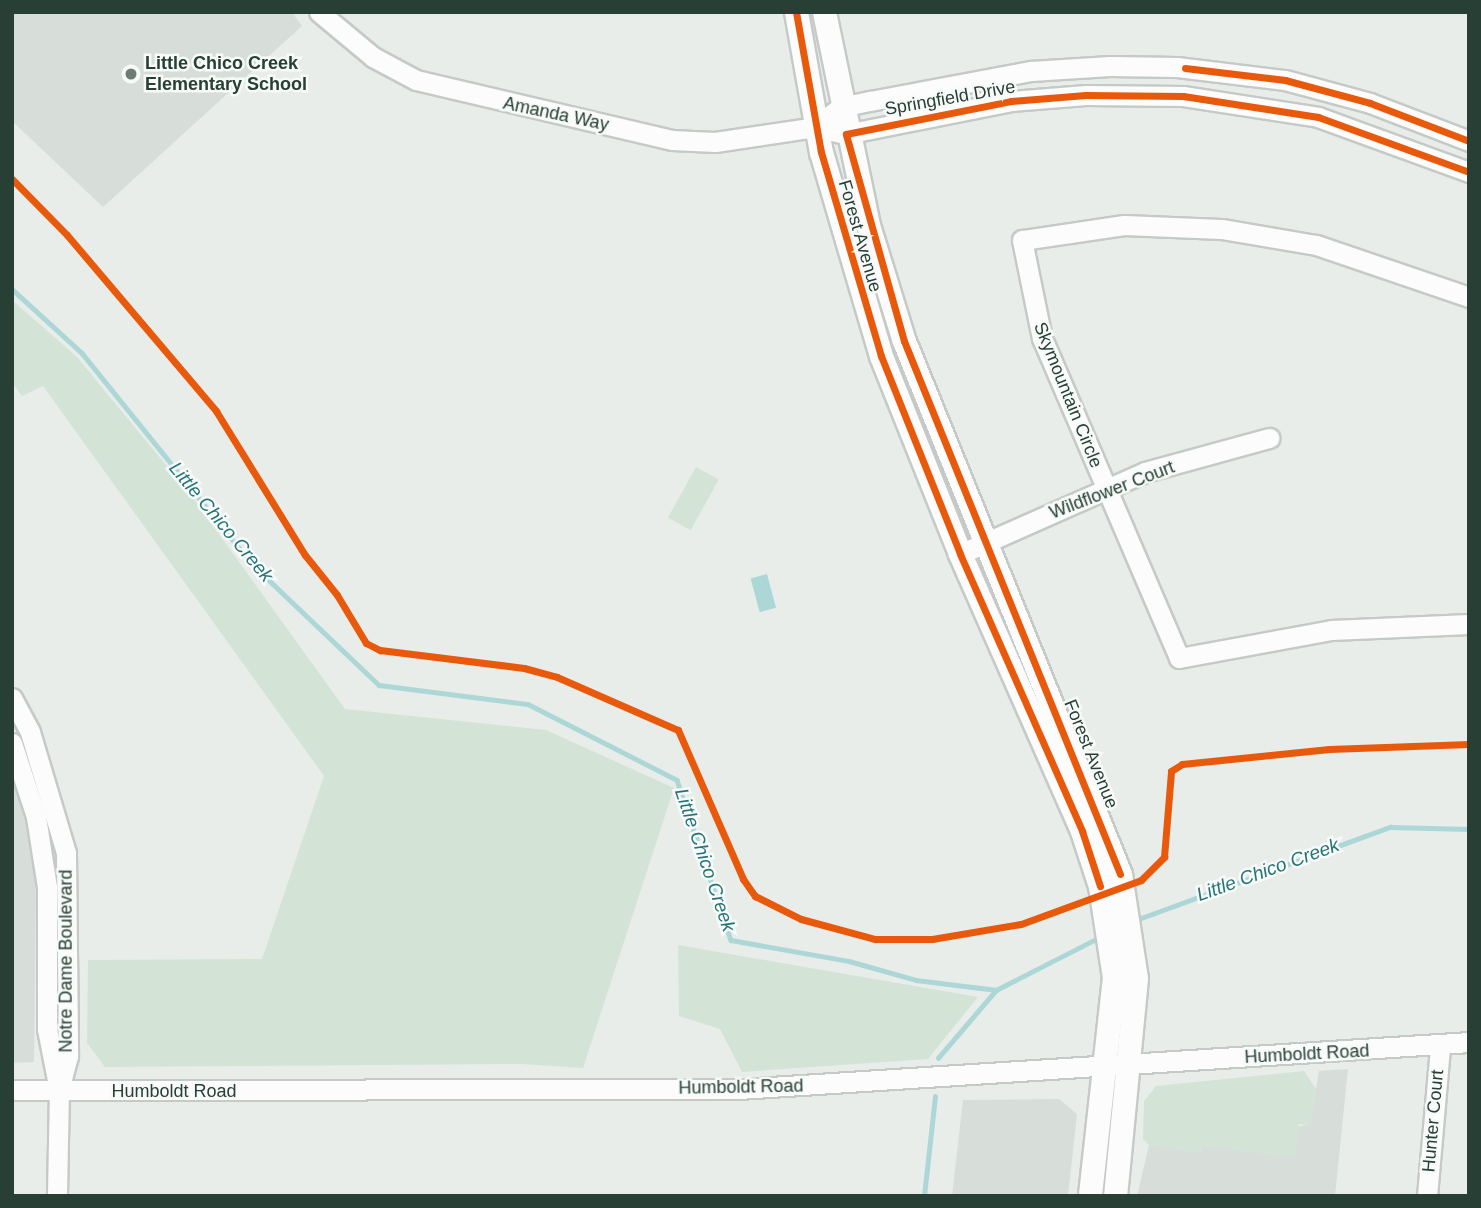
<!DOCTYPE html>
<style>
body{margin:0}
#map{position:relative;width:1481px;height:1208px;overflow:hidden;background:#e8edea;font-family:Helvetica,sans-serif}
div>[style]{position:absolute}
.built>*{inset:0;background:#d7ded9}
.green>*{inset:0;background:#d3e4d6;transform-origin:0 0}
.water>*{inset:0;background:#add7d6;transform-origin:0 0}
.stream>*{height:4.5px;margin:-2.25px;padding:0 2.25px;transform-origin:2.25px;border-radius:2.25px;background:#add7d6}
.roads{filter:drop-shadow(2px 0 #c5cac7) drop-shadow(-2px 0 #c5cac7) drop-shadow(0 2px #c5cac7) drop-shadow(0 -2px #c5cac7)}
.minor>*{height:19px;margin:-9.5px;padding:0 9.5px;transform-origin:9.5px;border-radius:9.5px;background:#fcfcfc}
.tertiary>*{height:23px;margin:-11.5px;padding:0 11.5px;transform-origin:11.5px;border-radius:11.5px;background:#fcfcfc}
.cycleway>*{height:7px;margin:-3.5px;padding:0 3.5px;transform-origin:3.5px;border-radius:3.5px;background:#e8590c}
.dots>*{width:19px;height:19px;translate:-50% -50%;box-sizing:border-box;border:4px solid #f7faf8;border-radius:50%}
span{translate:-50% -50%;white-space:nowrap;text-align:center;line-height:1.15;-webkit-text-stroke:5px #f7faf8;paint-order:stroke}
.poi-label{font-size:18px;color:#273f35;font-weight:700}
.left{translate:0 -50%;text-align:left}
.street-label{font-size:18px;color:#273f35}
.water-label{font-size:19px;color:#257577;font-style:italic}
.frame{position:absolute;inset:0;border:14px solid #273f35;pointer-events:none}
</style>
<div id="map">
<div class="built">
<div style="clip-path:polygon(12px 12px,292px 12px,302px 26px,103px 207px,12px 121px)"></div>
<div style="clip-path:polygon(12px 767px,26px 781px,36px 895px,34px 1062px,12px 1063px)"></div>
<div style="clip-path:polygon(1348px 1069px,1335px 1196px,1137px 1196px,1149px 1145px,1201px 1152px,1202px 1146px,1310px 1124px,1319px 1071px)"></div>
<div style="clip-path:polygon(1059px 1099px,1077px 1114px,1068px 1196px,952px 1196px,963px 1100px)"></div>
</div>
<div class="green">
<div style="clip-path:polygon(12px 300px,77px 357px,193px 498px,345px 709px,546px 730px,674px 788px,583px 1068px,521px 1064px,105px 1067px,87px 1043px,88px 960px,262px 959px,324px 776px,43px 386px,22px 396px,12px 383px)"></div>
<div style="left:696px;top:467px;width:26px;height:58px;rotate:29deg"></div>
<div style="clip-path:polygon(678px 945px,978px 997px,928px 1059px,742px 1072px,720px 1029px,679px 1016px)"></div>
<div style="clip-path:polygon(1304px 1071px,1316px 1089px,1310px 1125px,1299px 1124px,1295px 1157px,1202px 1146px,1201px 1153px,1149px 1145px,1143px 1139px,1144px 1101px,1156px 1086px)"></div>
</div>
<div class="water">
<div style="left:767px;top:574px;width:35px;height:17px;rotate:75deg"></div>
</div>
<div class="stream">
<div style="left:12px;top:289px;width:95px;rotate:42.4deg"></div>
<div style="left:82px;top:353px;width:272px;rotate:51.1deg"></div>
<div style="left:253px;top:565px;width:174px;rotate:43.6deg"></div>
<div style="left:379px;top:685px;width:150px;rotate:7.3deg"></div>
<div style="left:528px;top:704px;width:167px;rotate:27deg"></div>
<div style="left:677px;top:780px;width:169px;rotate:71.4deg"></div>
<div style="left:731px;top:940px;width:120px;rotate:10.1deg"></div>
<div style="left:849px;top:961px;width:70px;rotate:15.8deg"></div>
<div style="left:916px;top:980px;width:81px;rotate:7.1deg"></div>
<div style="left:996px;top:990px;width:117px;rotate:-27deg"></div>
<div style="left:1133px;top:921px;width:274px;rotate:-20.1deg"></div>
<div style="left:1390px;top:827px;width:79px;rotate:1.5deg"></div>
<div style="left:938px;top:1058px;width:89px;rotate:-49.5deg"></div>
<div style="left:924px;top:1196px;width:100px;rotate:-83.7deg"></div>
</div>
<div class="roads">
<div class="minor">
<div style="left:319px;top:12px;width:70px;rotate:39.8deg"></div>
<div style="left:373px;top:57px;width:49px;rotate:28.1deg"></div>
<div style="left:416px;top:80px;width:263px;rotate:13.2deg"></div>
<div style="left:672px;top:140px;width:43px;rotate:2.7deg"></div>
<div style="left:715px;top:142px;width:101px;rotate:-8.5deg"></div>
<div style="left:815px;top:127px;width:32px;rotate:13deg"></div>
<div style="left:846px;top:134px;width:168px;rotate:-11.3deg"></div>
<div style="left:1011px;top:101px;width:75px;rotate:-4.6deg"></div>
<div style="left:1086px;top:95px;width:97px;rotate:0.6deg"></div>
<div style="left:1183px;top:96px;width:137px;rotate:8.8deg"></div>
<div style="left:1318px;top:117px;width:161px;rotate:20deg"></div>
<div style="left:815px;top:127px;width:33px;rotate:-38deg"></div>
<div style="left:841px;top:107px;width:30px;rotate:-12deg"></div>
<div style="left:870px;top:101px;width:164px;rotate:-10.6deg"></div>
<div style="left:1031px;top:71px;width:79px;rotate:-3.6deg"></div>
<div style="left:1110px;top:66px;width:67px;rotate:0.9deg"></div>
<div style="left:1177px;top:67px;width:109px;rotate:6.9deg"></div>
<div style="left:1285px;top:80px;width:88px;rotate:15.1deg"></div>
<div style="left:1370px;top:103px;width:106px;rotate:21deg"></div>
<div style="left:1469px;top:297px;width:162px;rotate:-161.2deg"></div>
<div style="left:1316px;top:245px;width:96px;rotate:-170.4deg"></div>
<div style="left:1221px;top:229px;width:97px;rotate:-177.6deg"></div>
<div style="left:1124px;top:225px;width:103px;rotate:171.6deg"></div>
<div style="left:1022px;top:240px;width:100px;rotate:78.5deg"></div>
<div style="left:1042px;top:338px;width:348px;rotate:66.8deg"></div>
<div style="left:1179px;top:658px;width:155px;rotate:-10.4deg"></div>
<div style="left:1331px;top:630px;width:138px;rotate:-2.5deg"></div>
<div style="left:960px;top:554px;width:202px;rotate:-23.9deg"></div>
<div style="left:1145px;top:472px;width:129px;rotate:-15.3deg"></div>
<div style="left:12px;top:698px;width:38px;rotate:62deg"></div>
<div style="left:30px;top:732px;width:126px;rotate:73.4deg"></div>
<div style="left:66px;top:853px;width:203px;rotate:89.4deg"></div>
<div style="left:68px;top:1056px;width:31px;rotate:105deg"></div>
<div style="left:12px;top:743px;width:78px;rotate:72deg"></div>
<div style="left:36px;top:817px;width:71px;rotate:81.1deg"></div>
<div style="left:47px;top:887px;width:142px;rotate:90deg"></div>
<div style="left:47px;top:1029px;width:62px;rotate:78.9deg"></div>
<div style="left:59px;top:1090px;width:106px;rotate:91.1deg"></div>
<div style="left:12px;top:1090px;width:727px;rotate:-0.08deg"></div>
<div style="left:739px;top:1089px;width:732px;rotate:-3.68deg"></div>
<div style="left:1427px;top:1196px;width:151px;rotate:-85deg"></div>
</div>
<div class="tertiary">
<div style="left:796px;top:12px;width:142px;rotate:79.9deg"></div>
<div style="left:821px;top:152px;width:213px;rotate:73.6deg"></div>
<div style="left:881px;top:356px;width:213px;rotate:68.2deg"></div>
<div style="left:960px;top:554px;width:303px;rotate:66.2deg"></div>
<div style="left:1082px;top:831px;width:58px;rotate:71.9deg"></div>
<div style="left:1100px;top:886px;width:92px;rotate:81.3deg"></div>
<div style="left:1114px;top:977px;width:220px;rotate:96.3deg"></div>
<div style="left:824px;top:12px;width:217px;rotate:78.3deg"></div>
<div style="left:868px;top:225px;width:121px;rotate:72.8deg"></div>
<div style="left:904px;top:341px;width:575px;rotate:67.94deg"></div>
<div style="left:1120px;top:874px;width:105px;rotate:81.3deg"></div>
<div style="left:1136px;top:978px;width:219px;rotate:95.5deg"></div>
</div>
</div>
<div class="cycleway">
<div style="left:796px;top:12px;width:142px;rotate:79.9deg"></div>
<div style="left:821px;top:152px;width:213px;rotate:73.6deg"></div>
<div style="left:881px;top:356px;width:213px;rotate:68.2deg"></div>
<div style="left:960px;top:554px;width:303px;rotate:66.2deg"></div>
<div style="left:1082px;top:831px;width:58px;rotate:71.9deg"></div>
<div style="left:1185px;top:68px;width:101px;rotate:6.8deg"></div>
<div style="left:1285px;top:80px;width:88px;rotate:15.1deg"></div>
<div style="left:1370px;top:103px;width:106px;rotate:21deg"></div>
<div style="left:12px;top:179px;width:78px;rotate:45.5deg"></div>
<div style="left:67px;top:235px;width:231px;rotate:49.7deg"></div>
<div style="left:216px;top:411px;width:169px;rotate:58.3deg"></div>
<div style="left:305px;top:555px;width:51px;rotate:51.3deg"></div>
<div style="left:337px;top:595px;width:56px;rotate:58.9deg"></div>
<div style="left:366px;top:643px;width:16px;rotate:27deg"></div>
<div style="left:380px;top:650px;width:145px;rotate:7.1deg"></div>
<div style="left:524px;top:668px;width:34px;rotate:15deg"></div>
<div style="left:557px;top:677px;width:132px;rotate:23.7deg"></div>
<div style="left:678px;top:730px;width:163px;rotate:66.4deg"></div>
<div style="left:743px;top:879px;width:21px;rotate:55deg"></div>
<div style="left:755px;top:896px;width:51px;rotate:26.6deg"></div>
<div style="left:801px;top:919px;width:77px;rotate:15.1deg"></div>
<div style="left:875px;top:939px;width:57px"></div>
<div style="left:932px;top:939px;width:90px;rotate:-9.6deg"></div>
<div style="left:1021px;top:924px;width:128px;rotate:-20.1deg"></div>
<div style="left:1141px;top:880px;width:33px;rotate:-45deg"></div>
<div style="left:1164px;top:857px;width:86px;rotate:-85.3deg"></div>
<div style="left:1171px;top:771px;width:13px;rotate:-32deg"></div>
<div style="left:1182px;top:764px;width:148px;rotate:-5.8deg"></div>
<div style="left:1329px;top:749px;width:140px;rotate:-2deg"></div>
<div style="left:1120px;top:874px;width:575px;rotate:-112.06deg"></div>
<div style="left:904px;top:341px;width:215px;rotate:-105.7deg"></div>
<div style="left:846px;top:134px;width:168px;rotate:-11.3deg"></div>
<div style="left:1011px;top:101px;width:75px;rotate:-4.6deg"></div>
<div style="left:1086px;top:95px;width:97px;rotate:0.6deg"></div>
<div style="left:1183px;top:96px;width:137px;rotate:8.8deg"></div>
<div style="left:1318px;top:117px;width:161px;rotate:20deg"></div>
</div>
<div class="dots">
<div style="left:131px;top:74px;background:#6b7c74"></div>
</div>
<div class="poi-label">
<span class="left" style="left:145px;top:74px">Little Chico Creek<br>Elementary School</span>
</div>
<div class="street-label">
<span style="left:950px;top:98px;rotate:-10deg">Springfield Drive</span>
<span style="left:556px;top:114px;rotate:12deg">Amanda Way</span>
<span style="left:860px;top:236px;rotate:74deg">Forest Avenue</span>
<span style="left:1068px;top:395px;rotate:68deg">Skymountain Circle</span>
<span style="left:1112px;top:490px;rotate:-21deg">Wildflower Court</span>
<span style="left:1091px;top:754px;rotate:68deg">Forest Avenue</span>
<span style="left:66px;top:961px;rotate:-90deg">Notre Dame Boulevard</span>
<span style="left:1307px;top:1054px;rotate:-3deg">Humboldt Road</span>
<span style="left:741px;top:1087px;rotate:-1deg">Humboldt Road</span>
<span style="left:174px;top:1091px">Humboldt Road</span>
<span style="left:1433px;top:1121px;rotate:-85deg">Hunter Court</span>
</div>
<div class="water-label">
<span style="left:221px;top:522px;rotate:50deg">Little Chico Creek</span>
<span style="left:705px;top:860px;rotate:71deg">Little Chico Creek</span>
<span style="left:1268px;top:870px;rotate:-20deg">Little Chico Creek</span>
</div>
<div class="frame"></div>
</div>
